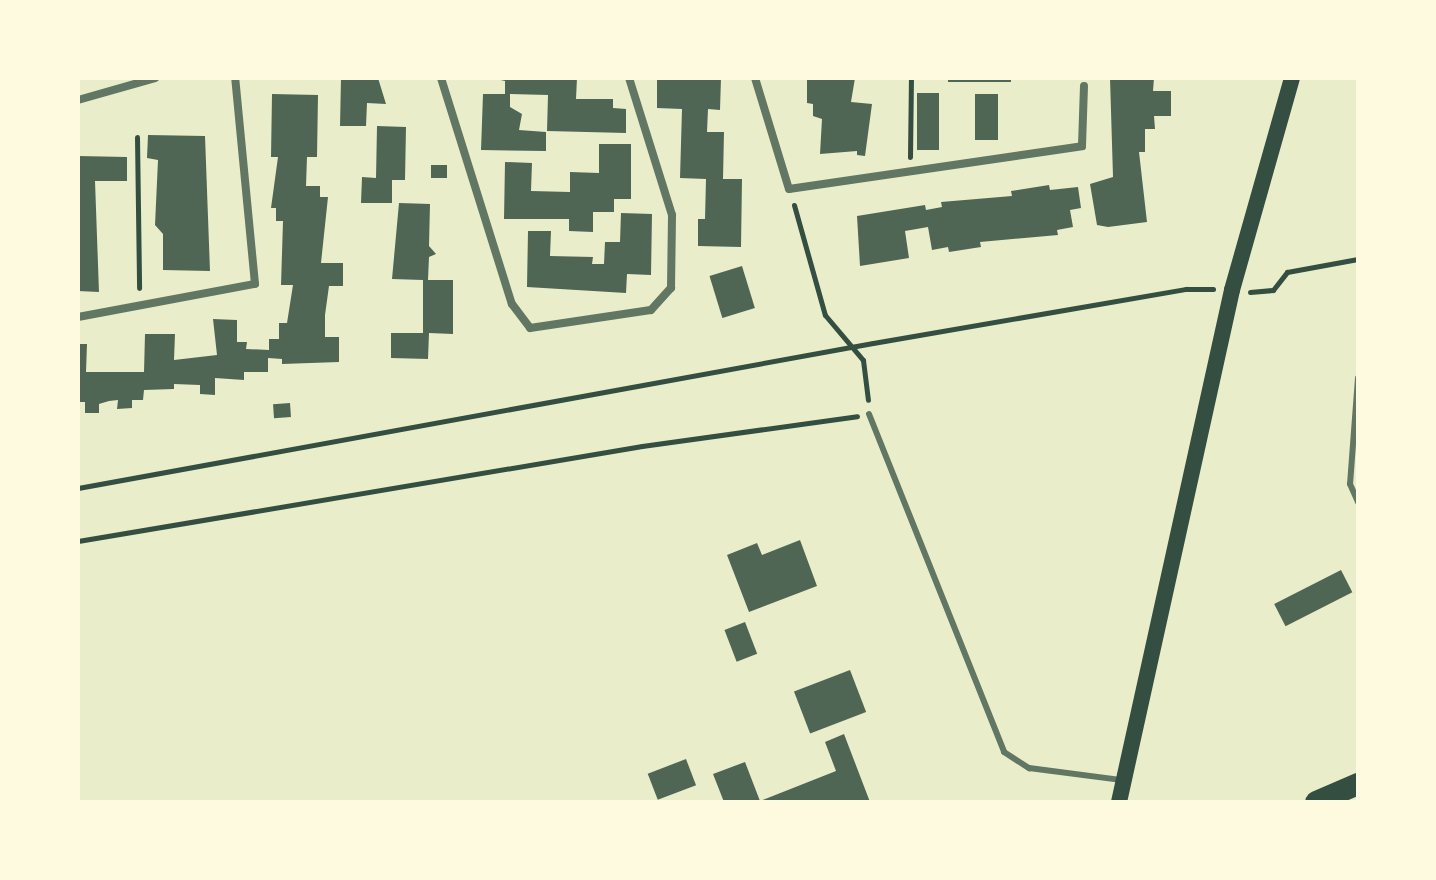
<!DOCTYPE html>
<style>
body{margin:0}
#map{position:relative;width:1436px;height:880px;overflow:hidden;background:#e9edc9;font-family:"PT Sans",sans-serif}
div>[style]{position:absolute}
.building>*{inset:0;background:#4f6655;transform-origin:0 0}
.path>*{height:5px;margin:-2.5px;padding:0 2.5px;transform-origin:2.5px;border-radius:2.5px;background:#344e41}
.service>*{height:6px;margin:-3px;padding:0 3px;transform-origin:3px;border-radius:3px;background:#617663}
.minor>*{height:8px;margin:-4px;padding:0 4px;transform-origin:4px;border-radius:4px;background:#617663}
.secondary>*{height:16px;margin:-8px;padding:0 8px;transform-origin:8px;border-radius:8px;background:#344e41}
.trunk>*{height:22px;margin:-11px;padding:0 11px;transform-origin:11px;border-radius:11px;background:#344e41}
span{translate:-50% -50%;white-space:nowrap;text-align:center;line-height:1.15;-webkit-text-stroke:6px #fefae0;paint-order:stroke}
.frame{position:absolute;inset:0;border:80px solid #fefae0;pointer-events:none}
</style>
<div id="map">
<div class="building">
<div style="clip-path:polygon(341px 78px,378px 78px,386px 104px,367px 103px,366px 126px,340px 126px)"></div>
<div style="clip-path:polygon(492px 78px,577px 78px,576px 99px,613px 99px,613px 108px,626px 109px,626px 133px,547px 131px,548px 95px,510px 94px,510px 107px,522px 114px,519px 130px,546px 132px,546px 151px,481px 150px,483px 94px,505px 94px,505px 81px)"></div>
<div style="clip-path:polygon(657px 78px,721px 78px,720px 110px,708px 109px,707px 132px,724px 132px,723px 179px,742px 179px,741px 247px,698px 246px,698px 219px,705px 219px,706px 179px,680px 178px,682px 109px,657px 108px)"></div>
<div style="clip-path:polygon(807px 78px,855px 78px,851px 102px,872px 104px,865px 156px,857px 155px,857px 151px,820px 154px,822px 119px,813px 116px,813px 104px,807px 103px)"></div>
<div style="left:948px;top:78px;width:63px;height:4px"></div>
<div style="clip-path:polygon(1110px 78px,1154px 78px,1153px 91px,1171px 91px,1171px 116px,1154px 116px,1155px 129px,1145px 129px,1145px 152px,1139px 152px,1147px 222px,1108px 227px,1097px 225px,1090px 184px,1113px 177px)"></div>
<div style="left:917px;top:93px;width:22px;height:57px"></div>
<div style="clip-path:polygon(272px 94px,318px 95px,317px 157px,307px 157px,306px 186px,320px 186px,320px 197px,328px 197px,321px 263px,343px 263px,343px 286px,329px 286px,325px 315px,325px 337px,339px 337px,339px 362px,282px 364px,282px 359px,268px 358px,268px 372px,244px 372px,244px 380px,215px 378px,215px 395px,200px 394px,200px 385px,174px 384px,174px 389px,144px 390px,143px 400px,132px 400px,132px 408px,117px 409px,118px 400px,109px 401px,99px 404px,99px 413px,85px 413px,85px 402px,78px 402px,78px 344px,87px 344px,86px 372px,144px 372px,145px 334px,175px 334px,174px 360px,217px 355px,213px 319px,237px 320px,237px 342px,247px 342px,246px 349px,269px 350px,269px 339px,279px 339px,279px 323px,287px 323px,293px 285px,281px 285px,283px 221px,276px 221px,276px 208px,271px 208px,278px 157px,271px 157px)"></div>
<div style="left:975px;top:94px;width:23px;height:46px"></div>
<div style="clip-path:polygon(377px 126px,406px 127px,405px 180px,392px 180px,392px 203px,361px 203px,362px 177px,376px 178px)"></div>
<div style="clip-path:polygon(148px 135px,205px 136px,210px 271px,163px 270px,163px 234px,155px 225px,158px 160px,147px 158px)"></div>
<div style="clip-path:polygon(599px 144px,631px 144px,631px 199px,614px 199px,614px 212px,593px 212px,593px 232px,569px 231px,569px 219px,504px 219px,505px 162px,532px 163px,531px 191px,570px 192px,570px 172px,599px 173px)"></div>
<div style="clip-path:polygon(78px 156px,127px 157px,127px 181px,95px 181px,99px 292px,78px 291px)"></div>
<div style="left:431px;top:165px;width:16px;height:13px"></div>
<div style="clip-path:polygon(1049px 185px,1050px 190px,1078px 187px,1081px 208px,1070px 210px,1073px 227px,1057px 230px,1058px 235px,980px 242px,981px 247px,949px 252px,948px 247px,932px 250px,928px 227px,905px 231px,909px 258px,860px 266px,857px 216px,925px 205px,926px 210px,942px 207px,941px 202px,1012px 196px,1011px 191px)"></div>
<div style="clip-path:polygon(399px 203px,430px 204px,429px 246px,436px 254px,429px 257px,428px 280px,453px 280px,453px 334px,429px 333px,428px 359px,391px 358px,391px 333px,423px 333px,423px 280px,392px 279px)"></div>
<div style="clip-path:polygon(621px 213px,652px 214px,651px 275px,627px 274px,626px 293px,527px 287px,528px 231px,551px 231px,550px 256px,593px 257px,592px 264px,604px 264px,605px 242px,620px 242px)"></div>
<div style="left:742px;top:266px;width:44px;height:34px;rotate:73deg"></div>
<div style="left:290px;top:403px;width:14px;height:17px;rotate:86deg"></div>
<div style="clip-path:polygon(800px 540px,817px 586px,749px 612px,727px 555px,757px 543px,762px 555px)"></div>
<div style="left:1341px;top:570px;width:25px;height:75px;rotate:63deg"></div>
<div style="left:745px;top:622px;width:34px;height:22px;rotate:69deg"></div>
<div style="left:850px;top:670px;width:45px;height:60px;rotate:69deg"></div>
<div style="clip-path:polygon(844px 734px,870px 802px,724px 802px,713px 774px,745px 762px,760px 801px,836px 771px,825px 742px)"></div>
<div style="left:686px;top:759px;width:28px;height:41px;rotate:69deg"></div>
</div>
<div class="path">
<div style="left:137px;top:137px;width:151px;rotate:89.2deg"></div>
<div style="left:910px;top:157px;width:79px;rotate:-89.3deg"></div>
<div style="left:794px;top:205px;width:114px;rotate:74.3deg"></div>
<div style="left:825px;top:315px;width:59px;rotate:49.8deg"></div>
<div style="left:863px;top:360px;width:40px;rotate:82.9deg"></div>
<div style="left:1250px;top:292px;width:23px;rotate:-5deg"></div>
<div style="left:1273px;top:290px;width:23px;rotate:-52deg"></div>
<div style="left:1287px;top:272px;width:72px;rotate:-10.4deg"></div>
<div style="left:78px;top:488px;width:808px;rotate:-10.34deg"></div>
<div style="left:873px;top:343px;width:318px;rotate:-9.8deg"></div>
<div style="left:1186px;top:289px;width:27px"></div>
<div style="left:78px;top:541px;width:572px;rotate:-9.56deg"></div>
<div style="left:642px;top:446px;width:217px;rotate:-7.9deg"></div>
</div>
<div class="service">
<div style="left:1358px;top:378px;width:106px;rotate:94.3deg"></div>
<div style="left:1350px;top:484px;width:20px;rotate:66deg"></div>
<div style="left:869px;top:414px;width:364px;rotate:68.2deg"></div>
<div style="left:1004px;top:752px;width:30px;rotate:33deg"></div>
<div style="left:1029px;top:768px;width:94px;rotate:7.4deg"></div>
</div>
<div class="minor">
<div style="left:441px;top:78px;width:237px;rotate:72.6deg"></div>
<div style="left:512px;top:304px;width:30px;rotate:53deg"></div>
<div style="left:530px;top:328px;width:122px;rotate:-8.5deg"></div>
<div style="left:651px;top:310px;width:30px;rotate:-48deg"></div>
<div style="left:671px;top:288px;width:73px;rotate:-89.2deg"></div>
<div style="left:672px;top:215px;width:144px;rotate:-107.4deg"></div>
<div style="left:755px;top:78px;width:116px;rotate:73deg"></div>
<div style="left:789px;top:189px;width:296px;rotate:-8.3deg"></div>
<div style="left:1082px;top:146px;width:60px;rotate:-88.1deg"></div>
<div style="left:78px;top:100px;width:80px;rotate:-15.9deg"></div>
<div style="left:78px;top:317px;width:180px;rotate:-10.6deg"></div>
<div style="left:255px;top:284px;width:207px;rotate:-95.5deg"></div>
</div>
<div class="secondary">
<div style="left:1119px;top:802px;width:524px;rotate:-77.55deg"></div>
<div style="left:1232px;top:290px;width:220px;rotate:-74.2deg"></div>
</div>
<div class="trunk">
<div style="left:1316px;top:802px;width:46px;rotate:-23.2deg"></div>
</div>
<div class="frame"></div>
</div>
